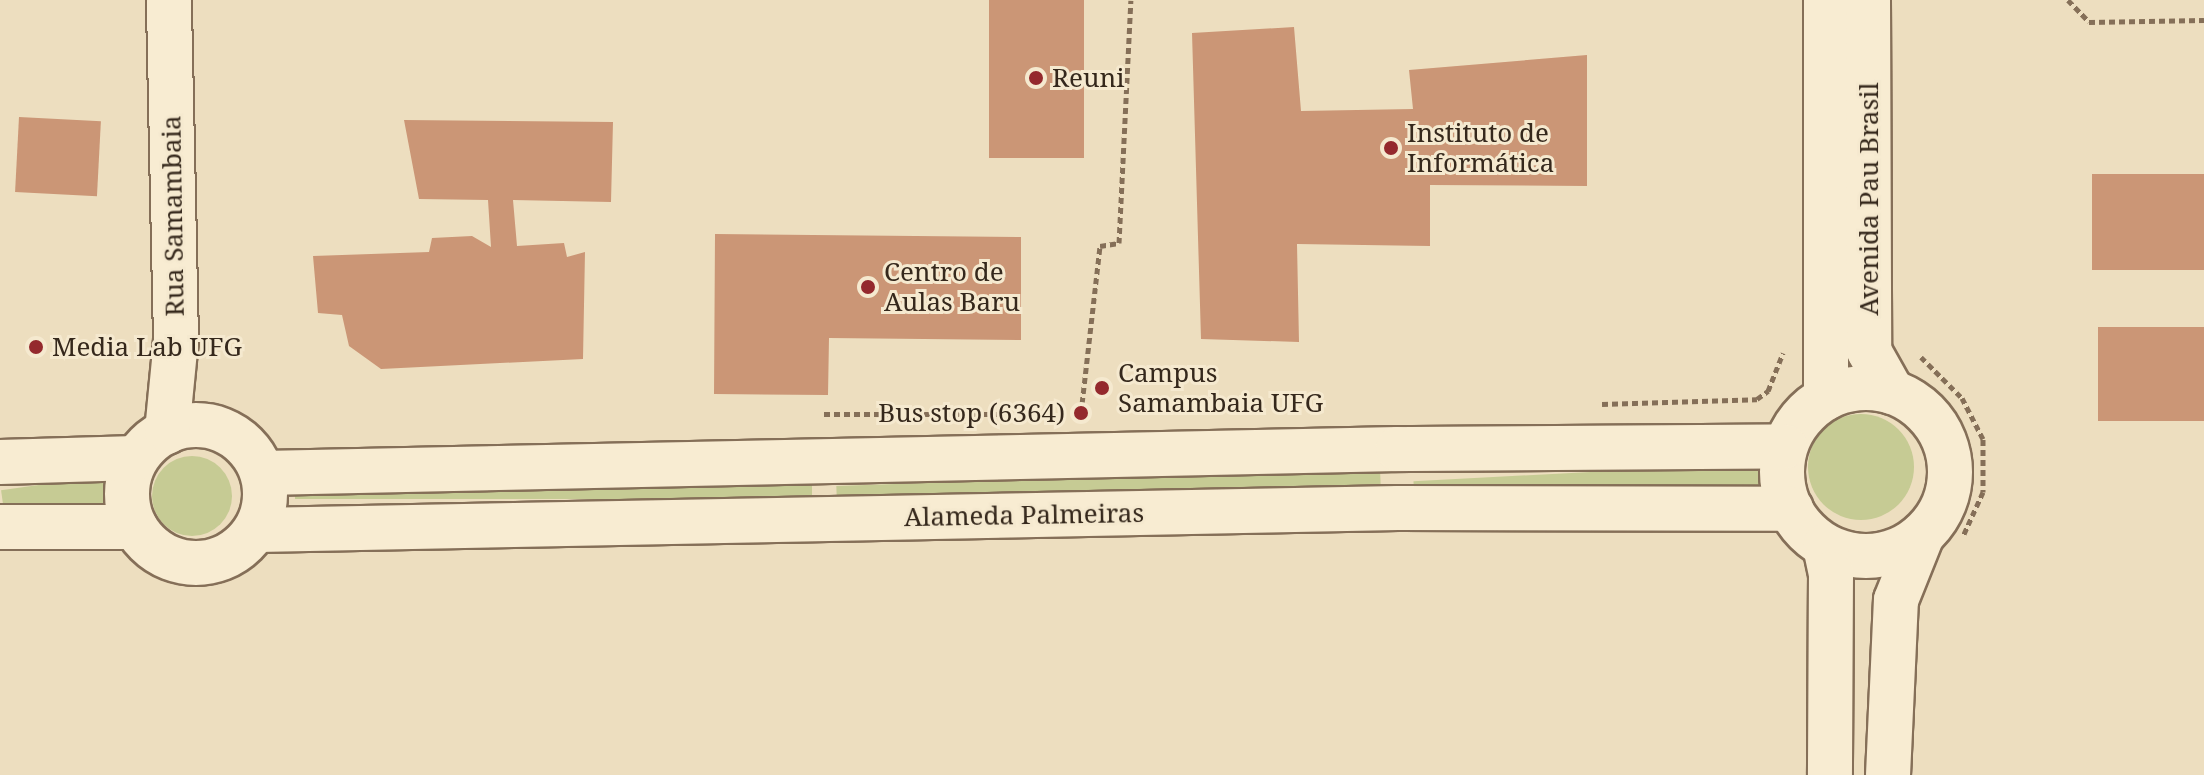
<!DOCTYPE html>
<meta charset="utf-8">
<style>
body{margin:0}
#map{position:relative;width:2204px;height:775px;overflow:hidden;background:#eddebf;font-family:"Noto Serif",serif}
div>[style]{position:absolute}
.green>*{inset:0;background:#c6cb94;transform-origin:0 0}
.round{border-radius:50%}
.building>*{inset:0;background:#cb9676;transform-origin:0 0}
.path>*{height:5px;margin-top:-2.5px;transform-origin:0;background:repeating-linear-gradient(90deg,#856f58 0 6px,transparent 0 10px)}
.roads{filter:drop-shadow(2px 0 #856f58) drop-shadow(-2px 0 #856f58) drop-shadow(0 2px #856f58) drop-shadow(0 -2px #856f58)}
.tertiary>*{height:44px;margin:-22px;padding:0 22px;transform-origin:22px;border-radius:22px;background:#f8ecd2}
.tertiary>.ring{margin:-22px;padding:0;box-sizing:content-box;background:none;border:44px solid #f8ecd2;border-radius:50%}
.dots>*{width:22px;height:22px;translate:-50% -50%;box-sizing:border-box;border:4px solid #f5e9cf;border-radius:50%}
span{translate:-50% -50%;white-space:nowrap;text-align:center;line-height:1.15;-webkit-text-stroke:6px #f5e9cf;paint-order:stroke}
.poi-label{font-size:26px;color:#35281c}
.left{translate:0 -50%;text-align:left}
.right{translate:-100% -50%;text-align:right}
.street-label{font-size:26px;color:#35281c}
</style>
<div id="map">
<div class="green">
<div class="round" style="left:1808px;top:414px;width:106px;height:106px"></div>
<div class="round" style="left:152px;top:456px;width:80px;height:80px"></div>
<div style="left:1761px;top:463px;width:22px;height:348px;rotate:87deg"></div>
<div style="left:1380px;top:467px;width:25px;height:544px;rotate:88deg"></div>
<div style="left:110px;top:475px;width:34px;height:110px;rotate:82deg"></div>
<div style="left:812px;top:476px;width:23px;height:517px;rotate:90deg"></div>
</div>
<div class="building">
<div style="left:989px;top:0;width:95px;height:158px"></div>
<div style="clip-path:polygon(1294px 27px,1301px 111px,1413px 109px,1409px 70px,1587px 55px,1587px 186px,1430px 185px,1430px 246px,1297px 244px,1299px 342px,1201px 339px,1192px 33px)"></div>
<div style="left:19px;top:117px;width:82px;height:75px;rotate:3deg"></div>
<div style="clip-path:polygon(404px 120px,613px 122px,611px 202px,513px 200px,517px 246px,564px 243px,567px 257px,585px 252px,583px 359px,381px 369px,349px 346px,342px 315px,318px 313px,313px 256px,429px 252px,432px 238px,472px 236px,491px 247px,488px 200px,419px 199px)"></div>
<div style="left:2204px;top:174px;width:96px;height:112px;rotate:90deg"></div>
<div style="clip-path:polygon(715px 234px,1021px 237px,1021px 340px,829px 338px,828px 395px,714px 394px)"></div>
<div style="left:2204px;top:327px;width:94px;height:106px;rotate:90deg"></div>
</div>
<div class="path">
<div style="left:2068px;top:0;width:30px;rotate:46deg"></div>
<div style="left:2089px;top:22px;width:115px;rotate:-1deg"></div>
<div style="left:1921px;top:357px;width:58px;rotate:45deg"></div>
<div style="left:1962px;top:398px;width:46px;rotate:62.9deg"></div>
<div style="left:1983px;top:439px;width:53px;rotate:90deg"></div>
<div style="left:1983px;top:492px;width:48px;rotate:114.4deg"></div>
<div style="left:1602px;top:404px;width:155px;rotate:-1.8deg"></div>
<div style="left:1757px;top:399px;width:14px;rotate:-36deg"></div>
<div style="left:1768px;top:391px;width:41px;rotate:-68.5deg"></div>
<div style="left:1081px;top:413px;width:168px;rotate:-83.5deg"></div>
<div style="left:1100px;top:246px;width:19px;rotate:-9deg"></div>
<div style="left:1119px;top:243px;width:243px;rotate:-87.2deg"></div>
<div style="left:824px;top:414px;width:176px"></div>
</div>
<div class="roads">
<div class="tertiary">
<div style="left:1826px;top:0;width:398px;rotate:90deg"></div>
<div style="left:1868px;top:0;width:351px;rotate:89.8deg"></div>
<div style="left:1869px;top:351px;width:47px;rotate:60.7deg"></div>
<div class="ring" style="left:1782px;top:388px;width:124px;height:124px"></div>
<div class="ring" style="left:127px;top:425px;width:94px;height:94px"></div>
<div style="left:167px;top:432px;width:92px;rotate:-84.4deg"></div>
<div style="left:176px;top:340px;width:340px;rotate:-91.2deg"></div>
<div style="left:0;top:462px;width:136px;rotate:-1.7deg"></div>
<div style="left:263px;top:473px;width:1135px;rotate:-1.21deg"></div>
<div style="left:1398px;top:449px;width:387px;rotate:-0.4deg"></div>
<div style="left:0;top:527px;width:135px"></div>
<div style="left:257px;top:530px;width:1141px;rotate:-1.1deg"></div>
<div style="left:1398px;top:508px;width:393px;rotate:0.1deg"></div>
<div style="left:1825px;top:546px;width:29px;rotate:78deg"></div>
<div style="left:1831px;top:574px;width:201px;rotate:90.3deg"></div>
<div style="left:1888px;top:775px;width:175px;rotate:-87.4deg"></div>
<div style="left:1896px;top:600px;width:70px;rotate:-68.2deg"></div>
</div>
</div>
<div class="dots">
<div style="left:1036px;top:78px;background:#94292d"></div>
<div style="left:1391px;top:148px;background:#94292d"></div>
<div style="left:868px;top:287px;background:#94292d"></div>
<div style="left:36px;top:347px;background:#94292d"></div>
<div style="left:1102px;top:388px;background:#94292d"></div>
<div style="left:1081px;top:413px;background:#94292d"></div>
</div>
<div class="poi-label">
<span class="left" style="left:1052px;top:78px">Reuni</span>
<span class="left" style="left:1407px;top:148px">Instituto de<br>Informática</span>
<span class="left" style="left:884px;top:287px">Centro de<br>Aulas Baru</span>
<span class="left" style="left:52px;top:347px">Media Lab UFG</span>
<span class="left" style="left:1118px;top:388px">Campus<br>Samambaia UFG</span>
<span class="right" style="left:1065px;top:413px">Bus stop (6364)</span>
</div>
<div class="street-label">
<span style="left:1869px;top:199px;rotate:-90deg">Avenida Pau Brasil</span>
<span style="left:173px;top:216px;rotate:-91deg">Rua Samambaia</span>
<span style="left:1024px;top:515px;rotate:-1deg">Alameda Palmeiras</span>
</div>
</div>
